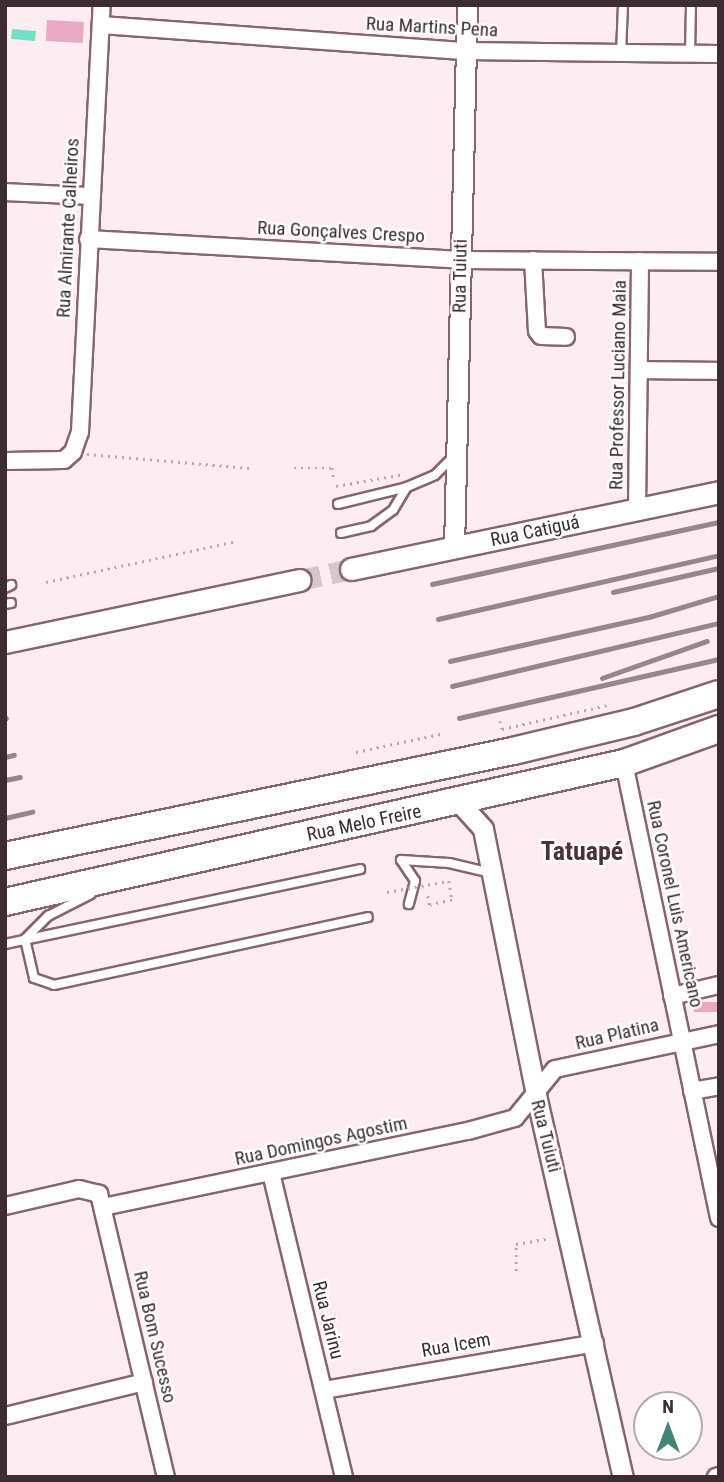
<!DOCTYPE html>
<meta charset="utf-8">
<style>
body{margin:0}
#map{position:relative;width:724px;height:1482px;overflow:hidden;background:#fdedf2;font-family:"Roboto Condensed",sans-serif}
div>[style]{position:absolute}
.green>*{inset:0;background:#eaa9c2;transform-origin:0 0}
.water>*{inset:0;background:#71dec6;transform-origin:0 0}
.secondary-tunnel>*{height:21px;margin-top:-10.5px;transform-origin:0;background:repeating-linear-gradient(90deg,#d6c7cc 0 21px,transparent 0 31px)}
.path>*{height:2.5px;margin-top:-1.25px;transform-origin:0;background:repeating-linear-gradient(90deg,#b6a7ac 0 2px,transparent 0 7px)}
.roads{filter:drop-shadow(2px 0 #866471) drop-shadow(-2px 0 #866471) drop-shadow(0 2px #866471) drop-shadow(0 -2px #866471)}
.service>*{height:8px;margin:-4px;padding:0 4px;transform-origin:4px;border-radius:4px;background:#fff}
.minor>*{height:16px;margin:-8px;padding:0 8px;transform-origin:8px;border-radius:8px;background:#fff}
.tertiary>*{height:19px;margin:-9.5px;padding:0 9.5px;transform-origin:9.5px;border-radius:9.5px;background:#fff}
.secondary>*{height:21px;margin:-10.5px;padding:0 10.5px;transform-origin:10.5px;border-radius:10.5px;background:#fff}
.trunk>*{height:26px;margin:-13px;padding:0 13px;transform-origin:13px;border-radius:13px;background:#fff}
.rail>*{height:4.5px;margin:-2.25px;padding:0 2.25px;transform-origin:2.25px;border-radius:2.25px;background:#96878c}
.path-bridge>*{height:2.5px;margin-top:-1.25px;transform-origin:0;background:repeating-linear-gradient(90deg,#b6a7ac 0 2px,transparent 0 7px)}
span{translate:-50% -50%;white-space:nowrap;text-align:center;line-height:1.15;-webkit-text-stroke:5px #fff;paint-order:stroke}
.street-label{font-size:19px;color:#3b2d32}
.district-label{font-size:26px;color:#4e303c;font-weight:700}
.frame{position:absolute;inset:0;border:7px solid #3b2d32;pointer-events:none}
.north{position:absolute;left:633px;top:1391px;width:70px;height:70px;box-sizing:border-box;background:#fff;border:2px solid #b1abad;border-radius:50%;rotate:0deg;font-size:19px;font-weight:700;line-height:28px;text-align:center;color:#3b2d32}
.north::after{content:'';display:block;margin:auto;width:24px;height:32px;background:#438576;clip-path:polygon(50% 0,100% 100%,50% 72%,0 100%)}
</style>
<div id="map">
<div class="green">
<div style="left:47px;top:20px;width:37px;height:21px;rotate:3deg"></div>
<div style="left:719px;top:1002px;width:10px;height:25px;rotate:90deg"></div>
</div>
<div class="water">
<div style="left:12px;top:29px;width:24px;height:10px;rotate:5deg"></div>
</div>
<div class="secondary-tunnel">
<div style="left:300px;top:580px;width:52px;rotate:-12.2deg"></div>
</div>
<div class="path">
<div style="left:87px;top:454px;width:163px;rotate:4.9deg"></div>
<div style="left:294px;top:468px;width:38px"></div>
<div style="left:332px;top:468px;width:11px;rotate:80deg"></div>
<div style="left:336px;top:486px;width:70px;rotate:-9.9deg"></div>
<div style="left:46px;top:582px;width:195px;rotate:-12.1deg"></div>
<div style="left:500px;top:721px;width:8px;rotate:76deg"></div>
<div style="left:502px;top:729px;width:109px;rotate:-12.8deg"></div>
<div style="left:356px;top:752px;width:91px;rotate:-12.1deg"></div>
<div style="left:516px;top:1271px;width:27px;rotate:-90deg"></div>
<div style="left:516px;top:1244px;width:35px;rotate:-10deg"></div>
</div>
<div class="roads">
<div class="service">
<div style="left:621px;top:53px;width:48px;rotate:-87.6deg"></div>
<div style="left:690px;top:53px;width:48px;rotate:-88.8deg"></div>
<div style="left:338px;top:504px;width:71px;rotate:-13.8deg"></div>
<div style="left:407px;top:487px;width:30px;rotate:-23deg"></div>
<div style="left:435px;top:475px;width:24px;rotate:-45deg"></div>
<div style="left:341px;top:533px;width:31px;rotate:-13deg"></div>
<div style="left:371px;top:526px;width:27px;rotate:-36deg"></div>
<div style="left:393px;top:510px;width:27px;rotate:-59deg"></div>
<div style="left:5px;top:588px;width:7px;rotate:-27deg"></div>
<div style="left:5px;top:604px;width:6px;rotate:-9deg"></div>
<div style="left:401px;top:860px;width:48px;rotate:3.6deg"></div>
<div style="left:449px;top:863px;width:43px;rotate:13.4deg"></div>
<div style="left:401px;top:860px;width:25px;rotate:56deg"></div>
<div style="left:415px;top:881px;width:24px;rotate:105deg"></div>
<div style="left:25px;top:939px;width:40px;rotate:77deg"></div>
<div style="left:34px;top:978px;width:21px;rotate:19deg"></div>
<div style="left:54px;top:985px;width:321px;rotate:-12.2deg"></div>
<div style="left:25px;top:939px;width:33px;rotate:-45deg"></div>
<div style="left:48px;top:916px;width:48px;rotate:-27.1deg"></div>
<div style="left:5px;top:944px;width:363px;rotate:-11.9deg"></div>
</div>
<div class="minor">
<div style="left:101px;top:25px;width:366px;rotate:4.1deg"></div>
<div style="left:466px;top:51px;width:253px;rotate:0.7deg"></div>
<div style="left:5px;top:192px;width:85px;rotate:2.7deg"></div>
<div style="left:88px;top:239px;width:374px;rotate:3.2deg"></div>
<div style="left:461px;top:260px;width:258px;rotate:0.4deg"></div>
<div style="left:533px;top:260px;width:71px;rotate:86.8deg"></div>
<div style="left:537px;top:331px;width:6px;rotate:51deg"></div>
<div style="left:541px;top:336px;width:25px;rotate:2deg"></div>
<div style="left:641px;top:370px;width:78px;rotate:0.7deg"></div>
<div style="left:5px;top:461px;width:59px;rotate:-1deg"></div>
<div style="left:64px;top:460px;width:12px;rotate:-42deg"></div>
<div style="left:73px;top:452px;width:21px;rotate:-71deg"></div>
<div style="left:80px;top:432px;width:428px;rotate:-87.1deg"></div>
<div style="left:637px;top:509px;width:248px;rotate:-89.3deg"></div>
<div style="left:624px;top:763px;width:465px;rotate:78.2deg"></div>
<div style="left:672px;top:996px;width:48px;rotate:-13.2deg"></div>
<div style="left:692px;top:1091px;width:27px;rotate:-10deg"></div>
<div style="left:271px;top:1173px;width:313px;rotate:76.5deg"></div>
<div style="left:5px;top:1206px;width:76px;rotate:-12.9deg"></div>
<div style="left:79px;top:1189px;width:21px;rotate:14deg"></div>
<div style="left:99px;top:1194px;width:291px;rotate:76.7deg"></div>
<div style="left:103px;top:1207px;width:373px;rotate:-11.8deg"></div>
<div style="left:468px;top:1131px;width:49px;rotate:-15.5deg"></div>
<div style="left:515px;top:1118px;width:63px;rotate:-50.8deg"></div>
<div style="left:555px;top:1069px;width:168px;rotate:-12deg"></div>
<div style="left:324px;top:1390px;width:275px;rotate:-9.8deg"></div>
<div style="left:5px;top:1416px;width:143px;rotate:-13.7deg"></div>
<div style="left:716px;top:1477px;width:3px;rotate:-18deg"></div>
</div>
<div class="tertiary">
<div style="left:454px;top:548px;width:543px;rotate:-88.63deg"></div>
<div style="left:459px;top:802px;width:36px;rotate:48deg"></div>
<div style="left:483px;top:829px;width:271px;rotate:78.7deg"></div>
<div style="left:536px;top:1095px;width:392px;rotate:77.2deg"></div>
</div>
<div class="secondary">
<div style="left:351px;top:569px;width:376px;rotate:-11.8deg"></div>
<div style="left:5px;top:642px;width:301px;rotate:-11.9deg"></div>
</div>
<div class="trunk">
<div style="left:5px;top:856px;width:519px;rotate:-11.68deg"></div>
<div style="left:513px;top:751px;width:124px;rotate:-13.5deg"></div>
<div style="left:634px;top:722px;width:89px;rotate:-18.2deg"></div>
<div style="left:5px;top:902px;width:634px;rotate:-12.66deg"></div>
<div style="left:624px;top:763px;width:101px;rotate:-19.7deg"></div>
</div>
</div>
<div class="rail">
<div style="left:432px;top:584px;width:294px;rotate:-12.2deg"></div>
<div style="left:613px;top:592px;width:109px;rotate:-12.8deg"></div>
<div style="left:438px;top:619px;width:288px;rotate:-12.8deg"></div>
<div style="left:450px;top:661px;width:204px;rotate:-12.5deg"></div>
<div style="left:649px;top:617px;width:73px;rotate:-16.7deg"></div>
<div style="left:602px;top:678px;width:111px;rotate:-19.4deg"></div>
<div style="left:452px;top:686px;width:274px;rotate:-13.3deg"></div>
<div style="left:459px;top:718px;width:267px;rotate:-12.8deg"></div>
<div style="left:5px;top:719px;width:1px;rotate:-45deg"></div>
<div style="left:5px;top:757px;width:9px;rotate:-13deg"></div>
<div style="left:5px;top:780px;width:15px;rotate:-11deg"></div>
<div style="left:5px;top:818px;width:28px;rotate:-13deg"></div>
</div>
<div class="path-bridge">
<div style="left:387px;top:892px;width:63px;rotate:-10.1deg"></div>
<div style="left:449px;top:881px;width:19px;rotate:81deg"></div>
<div style="left:452px;top:900px;width:24px;rotate:168deg"></div>
<div style="left:429px;top:905px;width:13px;rotate:-99deg"></div>
</div>
<div class="street-label">
<span style="left:432px;top:27px;rotate:3deg">Rua Martins Pena</span>
<span style="left:68px;top:228px;rotate:-87deg">Rua Almirante Calheiros</span>
<span style="left:341px;top:232px;rotate:3deg">Rua Gonçalves Crespo</span>
<span style="left:460px;top:276px;rotate:-89deg">Rua Tuiuti</span>
<span style="left:618px;top:385px;rotate:-89deg">Rua Professor Luciano Maia</span>
<span style="left:535px;top:531px;rotate:-12deg">Rua Catiguá</span>
<span style="left:364px;top:823px;rotate:-12deg">Rua Melo Freire</span>
<span style="left:675px;top:904px;rotate:78deg">Rua Coronel Luis Americano</span>
<span style="left:617px;top:1034px;rotate:-13deg">Rua Platina</span>
<span style="left:546px;top:1136px;rotate:76deg">Rua Tuiuti</span>
<span style="left:321px;top:1141px;rotate:-12deg">Rua Domingos Agostim</span>
<span style="left:328px;top:1320px;rotate:76deg">Rua Jarinu</span>
<span style="left:155px;top:1337px;rotate:77deg">Rua Bom Sucesso</span>
<span style="left:456px;top:1345px;rotate:-10deg">Rua Icem</span>
</div>
<div class="district-label">
<span style="left:582px;top:852px">Tatuapé</span>
</div>
<div class="frame"></div>
<div class="north">N</div>
</div>
